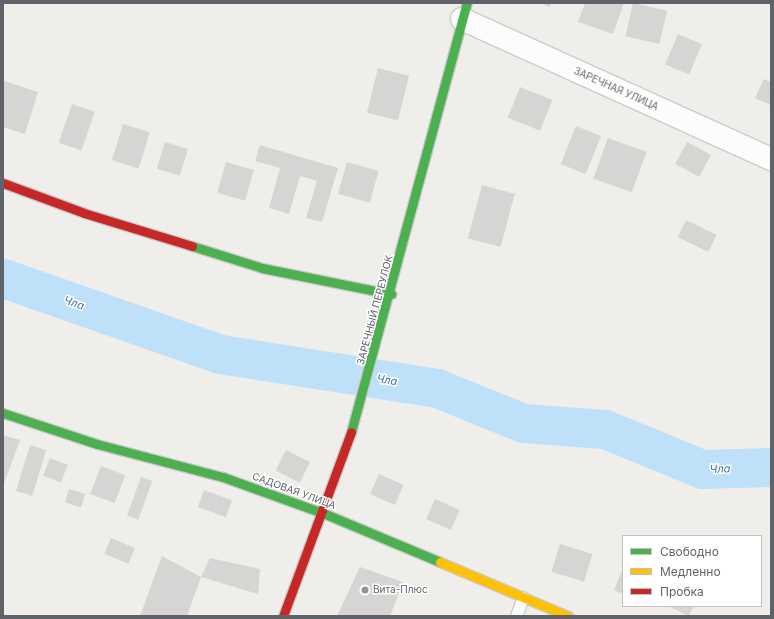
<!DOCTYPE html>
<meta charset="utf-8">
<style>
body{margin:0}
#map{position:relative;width:774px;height:619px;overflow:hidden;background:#efeeea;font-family:Inter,sans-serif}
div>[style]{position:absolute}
.river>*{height:39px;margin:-19.5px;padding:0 19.5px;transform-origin:19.5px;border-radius:19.5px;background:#bfe0f9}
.building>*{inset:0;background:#d6d5d3;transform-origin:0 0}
.roads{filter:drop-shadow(1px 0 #cbcccc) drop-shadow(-1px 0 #cbcccc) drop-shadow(0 1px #cbcccc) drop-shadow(0 -1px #cbcccc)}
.lane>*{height:11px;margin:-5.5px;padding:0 5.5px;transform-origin:5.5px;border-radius:5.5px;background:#fdfcfc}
.street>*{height:22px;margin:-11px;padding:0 11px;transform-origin:11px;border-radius:11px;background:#fdfcfc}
.fast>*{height:9px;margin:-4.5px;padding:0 4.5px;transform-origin:4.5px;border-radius:4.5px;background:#4caf50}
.slow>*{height:9px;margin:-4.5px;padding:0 4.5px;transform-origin:4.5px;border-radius:4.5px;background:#ffc107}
.jam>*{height:9px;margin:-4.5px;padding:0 4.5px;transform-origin:4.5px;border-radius:4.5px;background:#c62828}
.dots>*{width:11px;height:11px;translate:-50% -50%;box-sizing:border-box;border:2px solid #fff;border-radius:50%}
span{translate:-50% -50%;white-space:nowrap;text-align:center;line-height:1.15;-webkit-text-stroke:3px #fff;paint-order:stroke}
.street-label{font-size:10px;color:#5f6368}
.poi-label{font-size:10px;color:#5f6368}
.left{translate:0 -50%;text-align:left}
.water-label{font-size:11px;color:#4174aa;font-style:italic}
.frame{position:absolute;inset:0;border:4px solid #5f6368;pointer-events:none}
.legend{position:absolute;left:622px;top:535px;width:140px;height:72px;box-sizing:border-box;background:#fff;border:1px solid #bfc1c3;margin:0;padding:5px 7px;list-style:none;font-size:12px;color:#5f6368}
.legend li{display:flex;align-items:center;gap:8px;height:20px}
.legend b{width:20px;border:1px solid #bfc1c3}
</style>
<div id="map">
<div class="river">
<div style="left:3px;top:278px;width:230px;rotate:19.3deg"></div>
<div style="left:220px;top:354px;width:220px;rotate:8.9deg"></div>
<div style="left:437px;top:388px;width:93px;rotate:22.1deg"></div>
<div style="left:523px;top:423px;width:82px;rotate:4.2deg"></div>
<div style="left:605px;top:429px;width:105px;rotate:22.4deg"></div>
<div style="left:702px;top:469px;width:69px;rotate:-1.7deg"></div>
</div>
<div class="building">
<div style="clip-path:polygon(539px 3px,551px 3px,550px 7px)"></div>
<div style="clip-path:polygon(585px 3px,624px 3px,613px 34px,578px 22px)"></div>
<div style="left:633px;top:3px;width:35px;height:34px;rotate:13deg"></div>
<div style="left:678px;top:34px;width:26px;height:33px;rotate:23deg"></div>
<div style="left:378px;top:68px;width:32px;height:46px;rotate:14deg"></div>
<div style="clip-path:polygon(764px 79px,771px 82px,771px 105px,755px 98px)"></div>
<div style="clip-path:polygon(4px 81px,38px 92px,25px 134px,3px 127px)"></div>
<div style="left:520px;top:87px;width:35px;height:33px;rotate:22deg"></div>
<div style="left:72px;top:104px;width:24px;height:41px;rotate:19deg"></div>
<div style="left:123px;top:124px;width:28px;height:38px;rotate:17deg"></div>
<div style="left:576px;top:126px;width:27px;height:41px;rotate:22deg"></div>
<div style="left:608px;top:138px;width:41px;height:43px;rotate:20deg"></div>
<div style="left:165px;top:142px;width:24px;height:28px;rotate:17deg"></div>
<div style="left:687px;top:142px;width:27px;height:25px;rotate:28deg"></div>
<div style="clip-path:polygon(260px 145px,338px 168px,322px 222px,306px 218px,317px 181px,300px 176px,289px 214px,269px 208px,280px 168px,255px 161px)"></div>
<div style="left:226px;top:162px;width:29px;height:32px;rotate:16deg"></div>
<div style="left:347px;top:162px;width:33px;height:33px;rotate:16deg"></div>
<div style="left:482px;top:185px;width:34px;height:55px;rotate:15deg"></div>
<div style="left:686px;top:220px;width:34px;height:19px;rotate:26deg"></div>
<div style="clip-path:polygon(3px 435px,20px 440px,3px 486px)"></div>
<div style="left:30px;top:445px;width:17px;height:48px;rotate:17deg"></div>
<div style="left:286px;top:450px;width:27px;height:23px;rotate:27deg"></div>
<div style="left:50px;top:458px;width:19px;height:19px;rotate:21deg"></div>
<div style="left:101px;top:466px;width:26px;height:30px;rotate:21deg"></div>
<div style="left:379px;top:474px;width:27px;height:22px;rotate:24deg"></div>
<div style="left:141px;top:477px;width:12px;height:41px;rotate:20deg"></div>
<div style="left:69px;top:489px;width:17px;height:14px;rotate:17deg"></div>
<div style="left:204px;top:490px;width:30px;height:18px;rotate:20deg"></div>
<div style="left:435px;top:499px;width:27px;height:22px;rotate:24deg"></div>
<div style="left:111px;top:538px;width:26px;height:17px;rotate:23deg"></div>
<div style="left:560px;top:544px;width:34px;height:29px;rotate:17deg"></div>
<div style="clip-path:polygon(162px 556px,201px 577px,187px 616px,140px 616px)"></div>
<div style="clip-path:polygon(210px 558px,260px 569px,258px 594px,201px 577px)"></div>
<div style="clip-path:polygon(360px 567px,403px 582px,390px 616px,337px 616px)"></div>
<div style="clip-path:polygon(623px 568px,623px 594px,614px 590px)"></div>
<div style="clip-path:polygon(668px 606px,694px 606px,689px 616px)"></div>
</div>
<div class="roads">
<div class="lane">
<div style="left:516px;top:616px;width:20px;rotate:-70deg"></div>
</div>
<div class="street">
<div style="left:462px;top:19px;width:339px;rotate:24.4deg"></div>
</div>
<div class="fast">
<div style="left:192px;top:246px;width:73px;rotate:17.4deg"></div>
<div style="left:262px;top:268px;width:132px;rotate:11.4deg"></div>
<div style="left:3px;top:413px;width:99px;rotate:18.3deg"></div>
<div style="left:97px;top:444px;width:130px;rotate:14.7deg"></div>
<div style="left:223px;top:477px;width:106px;rotate:19.8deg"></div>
<div style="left:323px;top:513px;width:127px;rotate:22.7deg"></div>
<div style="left:351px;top:432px;width:444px;rotate:-74.9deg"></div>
</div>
<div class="slow">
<div style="left:440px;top:562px;width:139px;rotate:22.9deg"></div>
</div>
<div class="jam">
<div style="left:3px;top:183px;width:86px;rotate:20.3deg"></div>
<div style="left:84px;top:213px;width:113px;rotate:17deg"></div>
<div style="left:283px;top:616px;width:196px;rotate:-69.7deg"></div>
</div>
</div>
<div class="dots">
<div style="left:365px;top:590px;background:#919496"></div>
</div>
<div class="street-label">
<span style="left:616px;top:89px;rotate:24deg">ЗАРЕЧНАЯ УЛИЦА</span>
<span style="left:375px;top:310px;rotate:-75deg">ЗАРЕЧНЫЙ ПЕРЕУЛОК</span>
<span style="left:294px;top:491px;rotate:20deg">САДОВАЯ УЛИЦА</span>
</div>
<div class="poi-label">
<span class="left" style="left:373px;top:590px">Вита-Плюс</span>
</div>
<div class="water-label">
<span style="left:74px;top:303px;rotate:19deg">Чла</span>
<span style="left:387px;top:380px;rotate:9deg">Чла</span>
<span style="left:720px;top:469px;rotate:-2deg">Чла</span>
</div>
<div class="frame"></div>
<ul class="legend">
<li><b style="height:5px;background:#4caf50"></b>Свободно</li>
<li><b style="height:5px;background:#ffc107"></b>Медленно</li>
<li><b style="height:5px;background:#c62828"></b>Пробка</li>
</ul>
</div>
